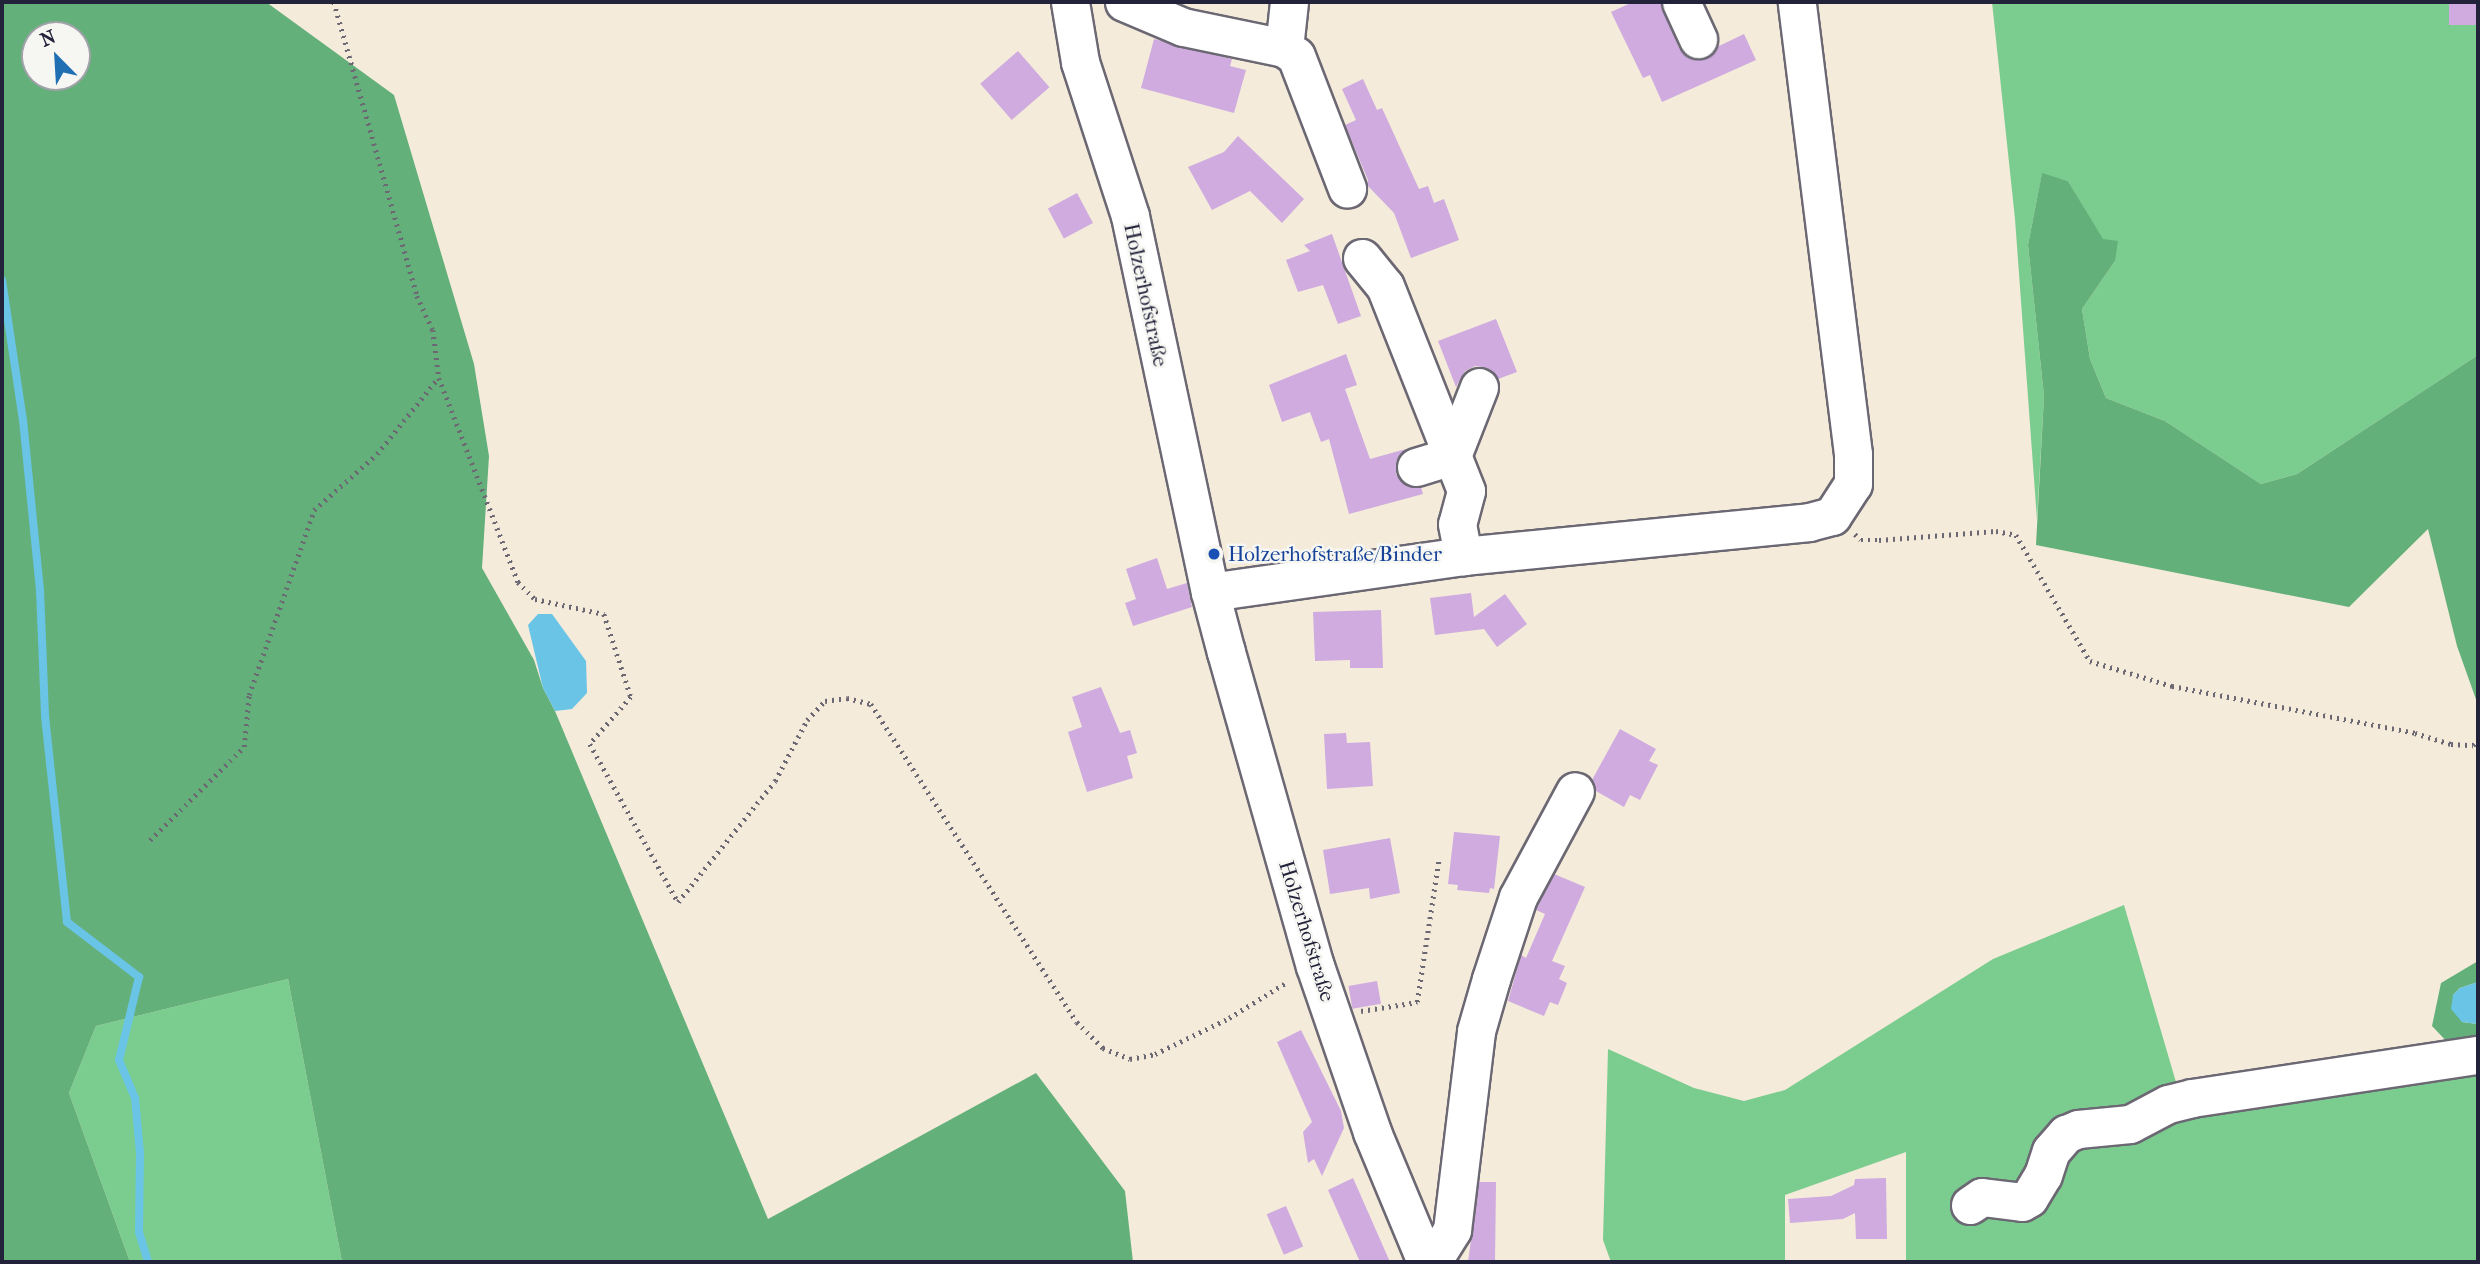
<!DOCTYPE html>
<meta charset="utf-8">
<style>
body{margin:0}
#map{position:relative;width:2480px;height:1264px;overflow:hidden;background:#f4ebdb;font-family:"IM FELL French Canon",serif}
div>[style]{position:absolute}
.green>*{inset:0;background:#7bcd8f}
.forest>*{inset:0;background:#64b07a}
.water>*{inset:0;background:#69c4e6}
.stream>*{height:8px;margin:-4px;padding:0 4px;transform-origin:4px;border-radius:4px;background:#69c4e6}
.building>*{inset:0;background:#cfabdf;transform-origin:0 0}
.path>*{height:4.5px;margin-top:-2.25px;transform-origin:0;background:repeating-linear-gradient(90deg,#6c6873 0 2px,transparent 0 7px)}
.roads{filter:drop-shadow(2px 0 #6c6873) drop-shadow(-2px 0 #6c6873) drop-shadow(0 2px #6c6873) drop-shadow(0 -2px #6c6873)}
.minor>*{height:37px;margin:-18.5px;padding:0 18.5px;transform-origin:18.5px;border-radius:18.5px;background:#fff}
.dots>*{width:19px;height:19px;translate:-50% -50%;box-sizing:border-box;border:4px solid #f6f6f2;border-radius:50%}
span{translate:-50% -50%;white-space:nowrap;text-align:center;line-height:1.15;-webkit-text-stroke:5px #f6f6f2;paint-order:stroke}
.street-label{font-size:21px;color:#22223b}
.transit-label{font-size:21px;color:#164399}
.left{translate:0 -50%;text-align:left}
.frame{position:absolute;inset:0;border:4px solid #22223b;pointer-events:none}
.north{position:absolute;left:21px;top:21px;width:70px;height:70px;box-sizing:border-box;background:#f6f6f2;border:2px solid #a1a1a9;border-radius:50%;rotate:336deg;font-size:19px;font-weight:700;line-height:28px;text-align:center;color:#22223b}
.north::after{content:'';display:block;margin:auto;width:24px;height:32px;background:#1f6fb2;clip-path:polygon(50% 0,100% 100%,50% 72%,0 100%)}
</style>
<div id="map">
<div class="green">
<div style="clip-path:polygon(1992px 2px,2478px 2px,2478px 355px,2297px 474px,2261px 484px,2165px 421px,2106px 398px,2090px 359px,2082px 309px,2115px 261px,2068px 181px,2042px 174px,2028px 245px,2044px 396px,2037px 520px,2015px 219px)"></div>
<div style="clip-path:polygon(2124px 905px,2178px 1089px,2478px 1042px,2478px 1262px,1906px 1262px,1906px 1152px,1785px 1195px,1785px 1262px,1611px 1262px,1603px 1240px,1608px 1049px,1694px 1088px,1744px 1101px,1785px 1090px,1993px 959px)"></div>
<div style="clip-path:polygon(288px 979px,342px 1262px,130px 1262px,69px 1093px,96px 1026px)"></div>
</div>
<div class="forest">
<div style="clip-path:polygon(evenodd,2px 2px,266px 2px,394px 95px,474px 364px,489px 456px,482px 568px,534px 660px,543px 688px,555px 711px,768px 1219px,1036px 1073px,1125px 1191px,1133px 1262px,342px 1262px,288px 979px,96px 1026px,69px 1093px,130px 1262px,2px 1262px,2px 2px,35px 35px,77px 35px,77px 77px,35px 77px,35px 35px)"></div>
<div style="clip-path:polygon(2042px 173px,2068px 181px,2103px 239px,2118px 241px,2115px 261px,2082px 309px,2090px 359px,2106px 398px,2165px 421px,2261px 484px,2297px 474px,2478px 355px,2478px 705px,2457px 646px,2428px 529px,2349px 607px,2036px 545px,2044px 396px,2028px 245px)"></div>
<div style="clip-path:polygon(2478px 961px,2478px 982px,2460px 988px,2453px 995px,2462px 1022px,2478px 1024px,2478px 1065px,2471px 1067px,2432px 1026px,2441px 983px)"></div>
</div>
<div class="water">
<div style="clip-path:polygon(538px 614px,552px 614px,586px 661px,587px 693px,572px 709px,555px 711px,543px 688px,528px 625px)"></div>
<div style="clip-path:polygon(2478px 982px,2478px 1024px,2462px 1022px,2451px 1009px,2453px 995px,2460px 988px)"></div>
</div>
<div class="stream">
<div style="left:2px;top:280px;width:142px;rotate:81.5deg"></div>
<div style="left:23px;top:420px;width:171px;rotate:84.3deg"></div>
<div style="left:40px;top:590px;width:126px;rotate:87.7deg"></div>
<div style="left:45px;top:716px;width:207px;rotate:83.9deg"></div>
<div style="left:67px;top:922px;width:91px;rotate:37.4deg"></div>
<div style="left:139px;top:977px;width:85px;rotate:103.5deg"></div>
<div style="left:119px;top:1060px;width:41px;rotate:67.2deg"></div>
<div style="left:135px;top:1098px;width:55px;rotate:84.8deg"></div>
<div style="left:140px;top:1153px;width:79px;rotate:90.7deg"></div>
<div style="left:139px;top:1232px;width:31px;rotate:73deg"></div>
</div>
<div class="building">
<div style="clip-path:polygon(1633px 2px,1660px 2px,1679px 48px,1686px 56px,1695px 60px,1706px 58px,1717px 47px,1744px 34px,1756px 60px,1662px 102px,1650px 75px,1643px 78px,1611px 12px)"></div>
<div style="left:2449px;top:2px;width:29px;height:23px"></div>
<div style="clip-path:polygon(1154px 39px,1232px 59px,1230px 66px,1246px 70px,1234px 113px,1141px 88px)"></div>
<div style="left:1018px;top:51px;width:48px;height:50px;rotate:49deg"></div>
<div style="clip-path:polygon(1363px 79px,1377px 110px,1382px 108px,1419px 189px,1428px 186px,1434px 203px,1444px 199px,1459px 240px,1411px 258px,1394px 213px,1367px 185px,1368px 180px,1345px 125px,1356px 120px,1342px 89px)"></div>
<div style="clip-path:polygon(1238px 136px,1304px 199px,1282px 223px,1250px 191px,1212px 210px,1188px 167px,1224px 152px)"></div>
<div style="left:1077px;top:193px;width:34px;height:33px;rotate:62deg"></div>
<div style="clip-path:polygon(1332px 234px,1361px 316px,1338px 324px,1323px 285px,1298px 292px,1286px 260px,1310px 251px,1304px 245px)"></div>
<div style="clip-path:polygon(1496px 319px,1517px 372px,1498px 379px,1487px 368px,1475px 366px,1465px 371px,1456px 387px,1438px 341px)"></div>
<div style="clip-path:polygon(1346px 354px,1357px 385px,1345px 389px,1370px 459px,1406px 449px,1396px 462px,1396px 474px,1402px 483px,1421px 487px,1423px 494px,1349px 514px,1329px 439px,1321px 442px,1310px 412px,1282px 422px,1269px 385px)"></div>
<div style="clip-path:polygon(1157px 558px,1167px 589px,1187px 583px,1192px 607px,1133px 626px,1125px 603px,1136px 599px,1126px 569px)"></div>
<div style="clip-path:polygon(1471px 593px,1474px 617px,1505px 594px,1527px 624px,1497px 647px,1484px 629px,1435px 635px,1430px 598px)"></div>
<div style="clip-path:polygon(1381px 610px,1383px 668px,1350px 668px,1350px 660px,1315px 661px,1313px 612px)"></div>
<div style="clip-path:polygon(1101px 687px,1120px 733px,1130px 730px,1137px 753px,1127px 756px,1133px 778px,1087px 792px,1068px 732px,1082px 727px,1072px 697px)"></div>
<div style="clip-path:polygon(1620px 729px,1656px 749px,1649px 761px,1658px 765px,1640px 800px,1630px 795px,1624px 807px,1596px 791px,1592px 780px)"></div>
<div style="clip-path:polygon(1346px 733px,1347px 743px,1370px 742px,1373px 786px,1327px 789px,1324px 734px)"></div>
<div style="clip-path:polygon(1454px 832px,1500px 836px,1494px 889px,1490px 888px,1489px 893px,1457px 890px,1458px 885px,1448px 884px)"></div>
<div style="clip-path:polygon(1390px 838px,1400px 893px,1370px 899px,1369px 888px,1330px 894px,1323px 850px)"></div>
<div style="clip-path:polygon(1554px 874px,1585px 887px,1552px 961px,1565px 966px,1559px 979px,1567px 983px,1558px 1005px,1550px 1002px,1544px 1016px,1508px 1001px,1521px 955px,1526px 958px,1545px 914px,1536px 910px)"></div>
<div style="left:1377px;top:981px;width:23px;height:29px;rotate:80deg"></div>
<div style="clip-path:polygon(1301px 1030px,1341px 1111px,1344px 1128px,1322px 1176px,1314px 1159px,1308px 1163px,1303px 1132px,1312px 1122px,1277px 1042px)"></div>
<div style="clip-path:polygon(1353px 1178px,1390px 1262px,1360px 1262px,1328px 1190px)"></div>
<div style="clip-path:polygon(1886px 1178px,1887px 1239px,1856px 1239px,1855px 1213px,1843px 1219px,1790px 1223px,1788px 1199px,1831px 1196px,1854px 1185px,1855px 1179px)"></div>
<div style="clip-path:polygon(1479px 1182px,1496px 1182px,1495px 1262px,1468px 1262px)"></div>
<div style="left:1286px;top:1206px;width:44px;height:21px;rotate:67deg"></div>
</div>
<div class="path">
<div style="left:334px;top:2px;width:305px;rotate:74.2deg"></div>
<div style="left:417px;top:296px;width:38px;rotate:65deg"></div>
<div style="left:433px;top:330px;width:48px;rotate:82.9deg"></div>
<div style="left:439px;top:378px;width:219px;rotate:68.8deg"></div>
<div style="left:518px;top:582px;width:24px;rotate:45deg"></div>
<div style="left:535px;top:599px;width:71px;rotate:12.3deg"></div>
<div style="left:604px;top:614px;width:87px;rotate:72deg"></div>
<div style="left:631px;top:697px;width:62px;rotate:131.1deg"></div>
<div style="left:590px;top:744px;width:181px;rotate:60.9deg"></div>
<div style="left:678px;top:902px;width:155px;rotate:-51.3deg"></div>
<div style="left:775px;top:781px;width:69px;rotate:-62.3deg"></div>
<div style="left:807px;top:720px;width:26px;rotate:-47deg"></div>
<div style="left:825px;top:701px;width:22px;rotate:-8deg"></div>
<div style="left:847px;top:698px;width:25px;rotate:14deg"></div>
<div style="left:871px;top:704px;width:379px;rotate:57.1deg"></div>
<div style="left:1077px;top:1022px;width:37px;rotate:45deg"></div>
<div style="left:1103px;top:1048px;width:29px;rotate:22deg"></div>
<div style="left:1130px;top:1059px;width:25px;rotate:-11deg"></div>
<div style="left:1155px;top:1054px;width:82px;rotate:-25.9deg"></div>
<div style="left:1229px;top:1018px;width:68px;rotate:-31.8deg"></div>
<div style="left:1855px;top:534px;width:8px;rotate:45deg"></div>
<div style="left:1861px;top:540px;width:18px"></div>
<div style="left:1879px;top:540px;width:117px;rotate:-4.4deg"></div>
<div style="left:1996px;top:531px;width:20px;rotate:11deg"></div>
<div style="left:2016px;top:535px;width:146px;rotate:59.6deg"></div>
<div style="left:2090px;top:661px;width:86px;rotate:17deg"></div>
<div style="left:2172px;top:686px;width:248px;rotate:10.9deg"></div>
<div style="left:2415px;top:733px;width:38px;rotate:17deg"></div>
<div style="left:2451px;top:744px;width:22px;rotate:3deg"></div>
<div style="left:2473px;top:745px;width:6px;rotate:-39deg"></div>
<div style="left:150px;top:840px;width:132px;rotate:-44.7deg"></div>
<div style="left:244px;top:747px;width:52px;rotate:-84.5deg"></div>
<div style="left:249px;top:695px;width:196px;rotate:-70.6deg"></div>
<div style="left:314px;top:510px;width:84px;rotate:-41.6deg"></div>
<div style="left:377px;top:454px;width:97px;rotate:-51.2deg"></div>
<div style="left:1361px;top:1011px;width:57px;rotate:-9.1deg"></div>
<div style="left:1417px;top:1002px;width:145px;rotate:-81.3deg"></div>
</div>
<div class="roads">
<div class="minor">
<div style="left:1070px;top:2px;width:61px;rotate:80.5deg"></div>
<div style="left:1080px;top:62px;width:162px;rotate:72deg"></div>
<div style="left:1130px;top:216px;width:384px;rotate:78deg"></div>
<div style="left:1210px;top:592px;width:62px;rotate:75.1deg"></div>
<div style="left:1226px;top:652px;width:326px;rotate:74.2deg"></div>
<div style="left:1315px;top:966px;width:176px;rotate:71deg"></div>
<div style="left:1372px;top:1132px;width:141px;rotate:67.4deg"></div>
<div style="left:1124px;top:2px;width:64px;rotate:23deg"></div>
<div style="left:1183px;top:27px;width:103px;rotate:11.7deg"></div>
<div style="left:1284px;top:48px;width:14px;rotate:34deg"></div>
<div style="left:1296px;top:56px;width:142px;rotate:68.9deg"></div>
<div style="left:1681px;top:2px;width:41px;rotate:65.3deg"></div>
<div style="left:1284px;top:48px;width:46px;rotate:-83.8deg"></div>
<div style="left:1362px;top:258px;width:36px;rotate:51deg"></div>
<div style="left:1385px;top:286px;width:220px;rotate:68.4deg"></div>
<div style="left:1466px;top:491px;width:34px;rotate:105deg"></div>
<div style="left:1457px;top:524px;width:33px;rotate:79deg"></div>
<div style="left:1416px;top:467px;width:38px;rotate:-17deg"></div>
<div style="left:1452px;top:456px;width:74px;rotate:-68.6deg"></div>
<div style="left:1210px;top:592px;width:256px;rotate:-8.1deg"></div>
<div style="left:1463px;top:556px;width:348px;rotate:-5.6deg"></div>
<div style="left:1809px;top:522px;width:24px;rotate:-15deg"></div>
<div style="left:1832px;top:516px;width:38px;rotate:-57deg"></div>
<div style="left:1853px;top:484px;width:30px;rotate:-90deg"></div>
<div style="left:1853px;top:454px;width:455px;rotate:-97.1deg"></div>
<div style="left:1970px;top:1205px;width:14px;rotate:-34deg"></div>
<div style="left:1982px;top:1197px;width:40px;rotate:7.1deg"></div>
<div style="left:2022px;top:1202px;width:8px;rotate:-30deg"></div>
<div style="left:2029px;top:1198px;width:27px;rotate:-59deg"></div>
<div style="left:2043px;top:1175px;width:25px;rotate:-72deg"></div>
<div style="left:2051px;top:1151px;width:23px;rotate:-49deg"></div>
<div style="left:2066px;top:1134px;width:13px;rotate:-23deg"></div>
<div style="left:2078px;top:1129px;width:52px;rotate:-5.5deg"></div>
<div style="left:2130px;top:1124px;width:43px;rotate:-27.8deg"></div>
<div style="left:2168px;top:1104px;width:25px;rotate:-14deg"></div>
<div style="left:2192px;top:1098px;width:289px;rotate:-8.6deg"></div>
<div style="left:1432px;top:1262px;width:38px;rotate:-58deg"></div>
<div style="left:1452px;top:1230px;width:200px;rotate:-83.1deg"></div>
<div style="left:1476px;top:1031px;width:54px;rotate:-73.9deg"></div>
<div style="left:1491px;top:979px;width:86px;rotate:-71.8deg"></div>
<div style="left:1518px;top:897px;width:120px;rotate:-61.7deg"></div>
</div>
</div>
<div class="dots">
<div style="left:1214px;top:554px;background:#1a4fb4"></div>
</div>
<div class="street-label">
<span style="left:1146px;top:295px;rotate:78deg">Holzerhofstraße</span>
<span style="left:1307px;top:931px;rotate:73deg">Holzerhofstraße</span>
</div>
<div class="transit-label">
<span class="left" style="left:1228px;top:554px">Holzerhofstraße/Binder</span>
</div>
<div class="frame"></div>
<div class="north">N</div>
</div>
